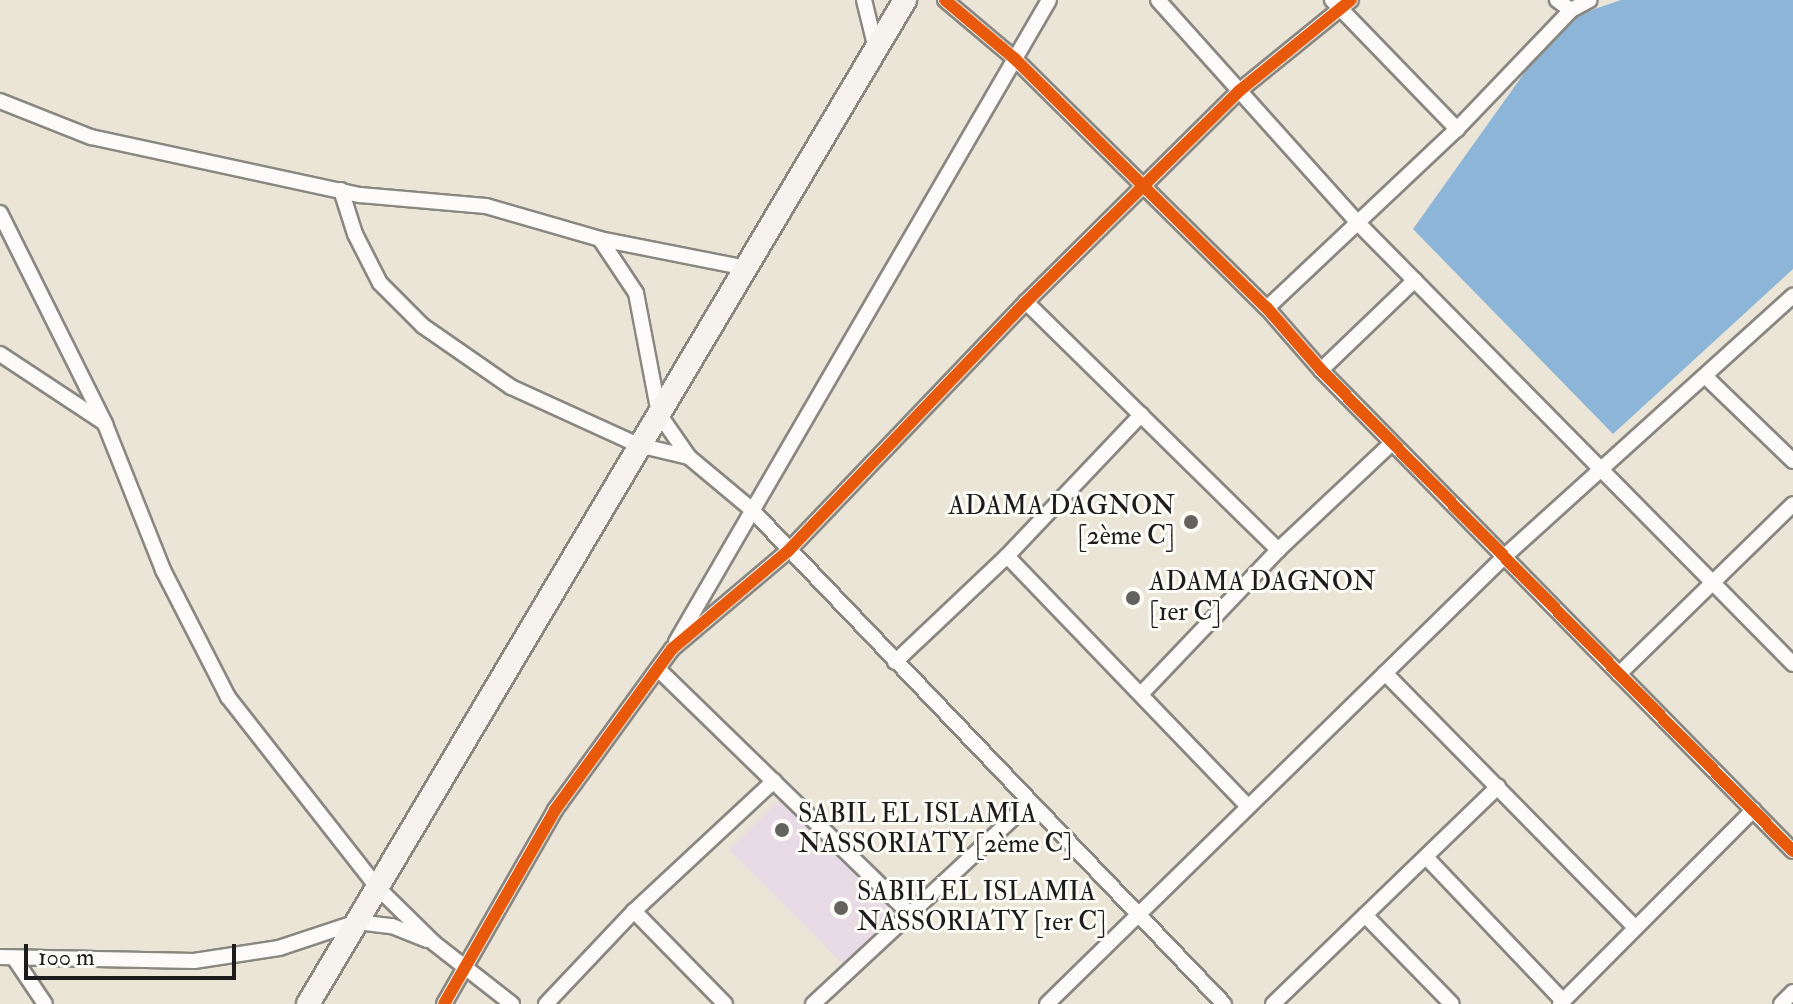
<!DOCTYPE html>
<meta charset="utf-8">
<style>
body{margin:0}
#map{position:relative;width:1793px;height:1004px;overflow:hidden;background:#ebe5d8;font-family:"IM FELL Double Pica",serif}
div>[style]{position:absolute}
.built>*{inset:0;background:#e8dbe5;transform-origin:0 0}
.water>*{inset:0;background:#8db5d7}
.roads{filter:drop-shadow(2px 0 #8a8781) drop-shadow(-2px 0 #8a8781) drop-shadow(0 2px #8a8781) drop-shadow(0 -2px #8a8781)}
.street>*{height:14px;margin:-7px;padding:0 7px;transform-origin:7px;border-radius:7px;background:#fcfbf9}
.secondary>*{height:22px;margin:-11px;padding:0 11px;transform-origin:11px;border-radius:11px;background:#f6f3ef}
.cycleway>*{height:12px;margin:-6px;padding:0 6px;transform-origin:6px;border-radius:6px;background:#e8590c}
.dots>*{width:22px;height:22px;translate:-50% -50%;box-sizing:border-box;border:4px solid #fdfcf7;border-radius:50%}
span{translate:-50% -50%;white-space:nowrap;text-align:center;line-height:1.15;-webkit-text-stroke:6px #fdfcf7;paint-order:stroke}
.poi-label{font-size:26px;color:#1c1c1c}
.right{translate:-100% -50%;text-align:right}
.left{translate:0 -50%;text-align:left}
.scale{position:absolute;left:24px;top:944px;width:212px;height:36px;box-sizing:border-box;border:4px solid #1c1c1c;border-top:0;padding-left:10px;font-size:24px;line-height:28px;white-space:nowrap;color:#1c1c1c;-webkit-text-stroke:6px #fdfcf7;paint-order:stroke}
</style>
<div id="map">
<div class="built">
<div style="left:782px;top:797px;width:165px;height:75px;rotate:45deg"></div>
</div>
<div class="water">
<div style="clip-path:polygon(1621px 0,1793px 0,1793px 269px,1613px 434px,1413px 229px,1562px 20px)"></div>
</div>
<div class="roads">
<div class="street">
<div style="left:864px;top:0;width:50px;rotate:76.2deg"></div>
<div style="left:945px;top:0;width:92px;rotate:40.1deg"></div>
<div style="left:1015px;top:59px;width:354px;rotate:44.7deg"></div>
<div style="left:1267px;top:308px;width:82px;rotate:48.9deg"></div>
<div style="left:1321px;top:370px;width:674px;rotate:45.54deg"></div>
<div style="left:1158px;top:0;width:298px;rotate:48.1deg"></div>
<div style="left:1357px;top:222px;width:621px;rotate:45.39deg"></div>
<div style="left:1332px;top:0;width:180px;rotate:45.9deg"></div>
<div style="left:1557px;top:0;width:17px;rotate:36deg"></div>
<div style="left:0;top:101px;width:98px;rotate:21.6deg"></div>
<div style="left:91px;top:137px;width:275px;rotate:12.2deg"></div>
<div style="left:360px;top:195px;width:126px;rotate:5deg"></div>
<div style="left:486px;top:206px;width:119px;rotate:16.1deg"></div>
<div style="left:600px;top:239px;width:149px;rotate:11.2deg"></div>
<div style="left:341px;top:190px;width:46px;rotate:72.3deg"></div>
<div style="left:355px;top:234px;width:55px;rotate:63deg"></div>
<div style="left:380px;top:283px;width:61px;rotate:45deg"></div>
<div style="left:423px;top:326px;width:107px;rotate:34.7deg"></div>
<div style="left:511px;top:387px;width:140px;rotate:24.5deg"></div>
<div style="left:638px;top:445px;width:52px;rotate:13.2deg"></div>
<div style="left:0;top:213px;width:236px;rotate:63.5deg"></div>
<div style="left:105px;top:424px;width:157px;rotate:68.3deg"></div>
<div style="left:163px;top:570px;width:143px;rotate:62.9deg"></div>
<div style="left:228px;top:697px;width:241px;rotate:51.9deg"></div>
<div style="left:377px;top:887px;width:80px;rotate:44.5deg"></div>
<div style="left:434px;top:943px;width:99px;rotate:38deg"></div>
<div style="left:600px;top:239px;width:65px;rotate:56.3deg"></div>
<div style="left:636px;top:293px;width:123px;rotate:79.2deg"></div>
<div style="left:659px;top:414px;width:52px;rotate:55.1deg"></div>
<div style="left:689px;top:457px;width:80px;rotate:39.9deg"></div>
<div style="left:750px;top:508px;width:686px;rotate:46.3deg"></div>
<div style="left:1026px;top:302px;width:354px;rotate:44.5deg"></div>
<div style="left:1267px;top:308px;width:261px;rotate:-43.3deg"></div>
<div style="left:1457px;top:129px;width:165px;rotate:-46.2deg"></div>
<div style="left:1571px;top:10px;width:21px;rotate:-28deg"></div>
<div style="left:0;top:354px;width:123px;rotate:33.4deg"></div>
<div style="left:1321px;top:370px;width:130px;rotate:-43.8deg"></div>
<div style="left:1706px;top:377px;width:121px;rotate:44deg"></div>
<div style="left:1007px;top:556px;width:347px;rotate:46.1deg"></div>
<div style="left:676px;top:642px;width:742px;rotate:-59.84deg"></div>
<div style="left:895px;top:662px;width:154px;rotate:-43.4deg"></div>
<div style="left:1007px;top:556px;width:195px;rotate:-46.5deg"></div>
<div style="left:659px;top:670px;width:350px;rotate:44.2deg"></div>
<div style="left:1385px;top:673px;width:356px;rotate:45.5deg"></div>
<div style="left:1619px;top:674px;width:243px;rotate:-44.3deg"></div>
<div style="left:1141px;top:694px;width:199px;rotate:-46.4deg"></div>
<div style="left:1278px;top:550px;width:156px;rotate:-43.2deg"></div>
<div style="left:1426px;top:857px;width:199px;rotate:46.4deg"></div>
<div style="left:634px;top:911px;width:130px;rotate:45.6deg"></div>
<div style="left:1365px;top:915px;width:124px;rotate:45.7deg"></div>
<div style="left:0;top:957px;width:194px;rotate:1.2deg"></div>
<div style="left:194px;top:961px;width:86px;rotate:-8.7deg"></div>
<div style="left:279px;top:948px;width:82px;rotate:-18.4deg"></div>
<div style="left:357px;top:922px;width:35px;rotate:7deg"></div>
<div style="left:392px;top:926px;width:37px;rotate:22deg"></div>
<div style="left:14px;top:958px;width:55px;rotate:56deg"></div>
<div style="left:444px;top:1004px;width:224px;rotate:-60.2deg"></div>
<div style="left:555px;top:810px;width:199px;rotate:-54deg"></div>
<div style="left:672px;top:649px;width:152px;rotate:-40.2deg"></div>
<div style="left:788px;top:551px;width:344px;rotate:-46.3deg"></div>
<div style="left:1026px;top:302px;width:300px;rotate:-44.7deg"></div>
<div style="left:1239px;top:91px;width:144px;rotate:-39.1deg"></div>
<div style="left:546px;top:1004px;width:128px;rotate:-46.6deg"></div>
<div style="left:634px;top:911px;width:191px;rotate:-42.9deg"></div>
<div style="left:813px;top:1004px;width:296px;rotate:-42.9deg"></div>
<div style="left:1047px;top:1004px;width:642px;rotate:-44.37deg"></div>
<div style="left:1506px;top:555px;width:387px;rotate:-42.1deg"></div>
<div style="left:1273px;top:1004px;width:313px;rotate:-44deg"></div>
<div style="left:1560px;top:1004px;width:274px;rotate:-45.1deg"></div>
<div style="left:1781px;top:1004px;width:17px;rotate:-45deg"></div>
</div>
<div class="secondary">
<div style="left:308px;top:1004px;width:1168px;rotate:-59.26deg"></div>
</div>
</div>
<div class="cycleway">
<div style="left:945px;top:0;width:92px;rotate:40.1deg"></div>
<div style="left:1015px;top:59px;width:354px;rotate:44.7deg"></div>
<div style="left:1267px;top:308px;width:82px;rotate:48.9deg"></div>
<div style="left:1321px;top:370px;width:674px;rotate:45.54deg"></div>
<div style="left:444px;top:1004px;width:224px;rotate:-60.2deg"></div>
<div style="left:555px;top:810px;width:199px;rotate:-54deg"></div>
<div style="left:672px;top:649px;width:152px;rotate:-40.2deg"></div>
<div style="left:788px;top:551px;width:344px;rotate:-46.3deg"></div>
<div style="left:1026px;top:302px;width:300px;rotate:-44.7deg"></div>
<div style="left:1239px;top:91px;width:144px;rotate:-39.1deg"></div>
</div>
<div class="dots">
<div style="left:1191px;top:522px;background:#64625e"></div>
<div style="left:1133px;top:598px;background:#64625e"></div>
<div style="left:782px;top:830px;background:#64625e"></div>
<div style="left:841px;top:908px;background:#64625e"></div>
</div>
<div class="poi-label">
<span class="right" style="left:1175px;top:522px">ADAMA DAGNON<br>[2ème C]</span>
<span class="left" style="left:1149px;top:598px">ADAMA DAGNON<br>[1er C]</span>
<span class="left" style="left:798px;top:830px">SABIL EL ISLAMIA<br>NASSORIATY [2ème C]</span>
<span class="left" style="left:857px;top:908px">SABIL EL ISLAMIA<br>NASSORIATY [1er C]</span>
</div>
<div class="scale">100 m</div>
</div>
